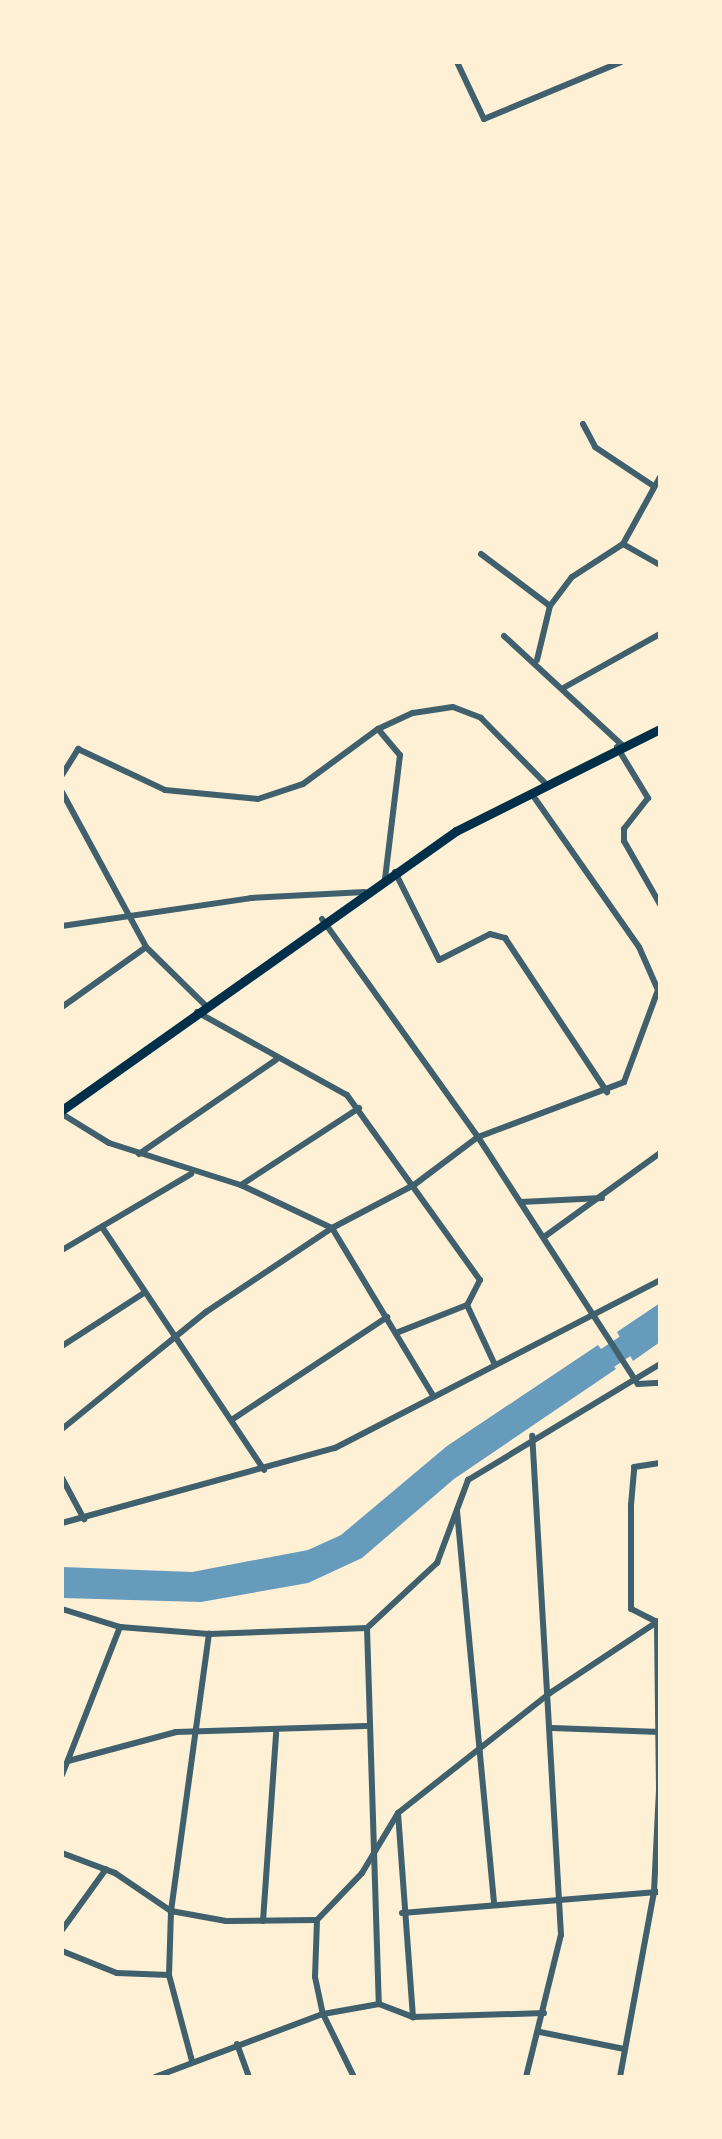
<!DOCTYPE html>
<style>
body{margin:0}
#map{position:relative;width:722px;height:2139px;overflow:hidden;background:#fdf0d5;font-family:"Open Sans",sans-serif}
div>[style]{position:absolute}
.water>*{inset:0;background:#669bbc}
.river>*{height:22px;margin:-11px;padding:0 11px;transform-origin:11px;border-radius:11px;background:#669bbc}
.minor>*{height:6px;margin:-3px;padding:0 3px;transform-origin:3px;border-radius:3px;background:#3f606c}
.secondary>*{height:9px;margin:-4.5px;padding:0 4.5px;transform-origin:4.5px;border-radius:4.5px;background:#003049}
span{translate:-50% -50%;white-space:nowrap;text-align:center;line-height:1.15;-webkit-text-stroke:6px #fdf0d5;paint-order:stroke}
.frame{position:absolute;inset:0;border:64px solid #fdf0d5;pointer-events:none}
</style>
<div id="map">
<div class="water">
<div style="clip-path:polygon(660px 1303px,660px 1342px,633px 1361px,617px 1332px)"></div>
<div style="clip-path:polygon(598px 1345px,616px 1369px,454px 1479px,362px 1558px,308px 1583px,201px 1602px,62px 1598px,62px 1567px,192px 1572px,308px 1550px,341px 1535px,447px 1446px)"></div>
</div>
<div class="river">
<div style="left:582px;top:1375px;width:94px;rotate:-33.7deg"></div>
</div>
<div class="minor">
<div style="left:457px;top:62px;width:63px;rotate:64.7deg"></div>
<div style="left:484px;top:119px;width:148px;rotate:-22.6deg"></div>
<div style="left:583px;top:424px;width:26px;rotate:62deg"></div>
<div style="left:595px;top:447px;width:69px;rotate:33.7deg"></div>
<div style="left:623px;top:544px;width:43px;rotate:29.6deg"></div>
<div style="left:481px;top:554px;width:86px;rotate:37deg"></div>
<div style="left:504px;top:636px;width:161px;rotate:42.7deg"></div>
<div style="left:537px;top:660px;width:56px;rotate:-76.5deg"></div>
<div style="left:550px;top:606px;width:36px;rotate:-53deg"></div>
<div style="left:572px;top:577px;width:61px;rotate:-32.9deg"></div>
<div style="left:623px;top:544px;width:77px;rotate:-61.1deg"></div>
<div style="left:565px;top:687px;width:109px;rotate:-29.2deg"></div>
<div style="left:378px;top:729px;width:34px;rotate:50deg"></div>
<div style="left:400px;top:755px;width:125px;rotate:96.9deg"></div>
<div style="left:617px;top:747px;width:60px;rotate:58.7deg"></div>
<div style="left:648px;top:798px;width:39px;rotate:128deg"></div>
<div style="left:624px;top:829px;width:12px;rotate:90deg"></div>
<div style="left:624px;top:841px;width:73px;rotate:60.3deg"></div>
<div style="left:62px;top:775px;width:31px;rotate:-58deg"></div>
<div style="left:78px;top:749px;width:96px;rotate:25.2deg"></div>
<div style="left:165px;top:790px;width:93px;rotate:5.5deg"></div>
<div style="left:258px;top:799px;width:47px;rotate:-18.4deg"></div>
<div style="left:303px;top:784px;width:93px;rotate:-36.3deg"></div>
<div style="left:378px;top:729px;width:38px;rotate:-25deg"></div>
<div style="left:413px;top:713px;width:40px;rotate:-8.5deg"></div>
<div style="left:453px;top:707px;width:30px;rotate:21deg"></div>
<div style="left:481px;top:718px;width:91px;rotate:45.4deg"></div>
<div style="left:62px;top:792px;width:176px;rotate:61.5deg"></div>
<div style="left:146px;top:947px;width:83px;rotate:44.5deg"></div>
<div style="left:395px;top:872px;width:98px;rotate:63.4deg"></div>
<div style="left:439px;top:960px;width:57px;rotate:-27deg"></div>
<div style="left:490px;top:934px;width:16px;rotate:15deg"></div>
<div style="left:505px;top:938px;width:185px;rotate:56.5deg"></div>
<div style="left:322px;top:919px;width:268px;rotate:54.4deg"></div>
<div style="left:478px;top:1137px;width:294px;rotate:57.1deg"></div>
<div style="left:638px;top:1384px;width:22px;rotate:-3deg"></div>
<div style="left:62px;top:926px;width:191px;rotate:-8.4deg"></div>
<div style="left:251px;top:898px;width:114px;rotate:-3deg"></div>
<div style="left:62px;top:1007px;width:103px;rotate:-35.5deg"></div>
<div style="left:197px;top:1012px;width:171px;rotate:29deg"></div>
<div style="left:347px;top:1095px;width:228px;rotate:54.3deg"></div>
<div style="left:480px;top:1280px;width:28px;rotate:117deg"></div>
<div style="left:467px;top:1305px;width:76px;rotate:158.5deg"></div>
<div style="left:62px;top:1114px;width:55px;rotate:31.7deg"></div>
<div style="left:109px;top:1143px;width:139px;rotate:17.7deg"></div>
<div style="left:241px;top:1185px;width:101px;rotate:25.3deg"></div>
<div style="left:332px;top:1228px;width:197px;rotate:58.9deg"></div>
<div style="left:139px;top:1154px;width:166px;rotate:-34.5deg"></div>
<div style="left:241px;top:1185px;width:141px;rotate:-33.1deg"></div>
<div style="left:521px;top:1202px;width:81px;rotate:-2.8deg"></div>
<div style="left:102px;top:1227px;width:292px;rotate:56.3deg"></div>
<div style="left:544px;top:1237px;width:143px;rotate:-35.9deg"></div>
<div style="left:62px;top:1250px;width:150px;rotate:-30.5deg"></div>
<div style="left:467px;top:1305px;width:66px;rotate:65deg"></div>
<div style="left:62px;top:1346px;width:98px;rotate:-32.9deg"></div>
<div style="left:233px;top:1419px;width:185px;rotate:-33.5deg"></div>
<div style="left:62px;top:1429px;width:186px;rotate:-39.1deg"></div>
<div style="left:206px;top:1312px;width:151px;rotate:-33.7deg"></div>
<div style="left:332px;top:1228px;width:93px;rotate:-27.7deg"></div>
<div style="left:414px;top:1185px;width:80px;rotate:-36.9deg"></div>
<div style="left:478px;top:1137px;width:156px;rotate:-20.6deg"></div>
<div style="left:624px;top:1082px;width:98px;rotate:-69.7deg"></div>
<div style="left:658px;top:990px;width:47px;rotate:-113.8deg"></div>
<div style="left:639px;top:947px;width:188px;rotate:-125deg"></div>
<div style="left:62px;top:1478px;width:47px;rotate:61.8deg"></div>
<div style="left:457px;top:1511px;width:394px;rotate:84.6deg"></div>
<div style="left:62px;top:1523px;width:283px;rotate:-15.4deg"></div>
<div style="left:335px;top:1448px;width:366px;rotate:-27.3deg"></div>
<div style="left:62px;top:1609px;width:61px;rotate:17.2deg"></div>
<div style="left:120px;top:1627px;width:89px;rotate:4.5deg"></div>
<div style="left:209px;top:1634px;width:158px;rotate:-2.2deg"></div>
<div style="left:367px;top:1628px;width:96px;rotate:-42.9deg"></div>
<div style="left:437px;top:1563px;width:89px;rotate:-69.5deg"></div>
<div style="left:468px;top:1480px;width:224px;rotate:-31.1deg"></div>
<div style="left:367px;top:1628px;width:376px;rotate:88.2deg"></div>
<div style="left:552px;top:1728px;width:108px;rotate:2.1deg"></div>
<div style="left:68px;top:1761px;width:112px;rotate:-15deg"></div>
<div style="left:176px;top:1732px;width:190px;rotate:-1.8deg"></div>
<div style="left:62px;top:1775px;width:159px;rotate:-68.6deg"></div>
<div style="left:398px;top:1813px;width:205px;rotate:85.8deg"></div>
<div style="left:413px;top:2017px;width:131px;rotate:-1.7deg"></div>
<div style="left:62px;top:1853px;width:57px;rotate:20.7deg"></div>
<div style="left:115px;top:1873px;width:68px;rotate:34.2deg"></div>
<div style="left:171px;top:1911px;width:56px;rotate:10.3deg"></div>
<div style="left:226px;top:1921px;width:91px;rotate:-0.6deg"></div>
<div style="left:317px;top:1920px;width:65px;rotate:-46.2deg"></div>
<div style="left:362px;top:1873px;width:70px;rotate:-59deg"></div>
<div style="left:398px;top:1813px;width:194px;rotate:-38.3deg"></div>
<div style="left:550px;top:1693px;width:132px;rotate:-33.6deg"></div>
<div style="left:402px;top:1913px;width:259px;rotate:-4.7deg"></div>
<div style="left:317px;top:1920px;width:57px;rotate:92deg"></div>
<div style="left:315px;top:1977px;width:38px;rotate:78deg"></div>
<div style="left:323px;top:2014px;width:70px;rotate:63.8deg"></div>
<div style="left:263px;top:1921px;width:188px;rotate:-86deg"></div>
<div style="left:62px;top:1930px;width:75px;rotate:-54.2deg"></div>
<div style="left:62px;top:1951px;width:59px;rotate:21.8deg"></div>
<div style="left:117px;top:1973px;width:52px;rotate:2.2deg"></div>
<div style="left:379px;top:2004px;width:36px;rotate:21deg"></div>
<div style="left:540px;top:2032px;width:86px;rotate:11.4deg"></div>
<div style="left:237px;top:2044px;width:35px;rotate:70deg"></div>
<div style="left:192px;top:2061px;width:89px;rotate:-105deg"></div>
<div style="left:169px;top:1975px;width:64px;rotate:-88.2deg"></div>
<div style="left:171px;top:1911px;width:280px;rotate:-82.2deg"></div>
<div style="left:155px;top:2077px;width:179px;rotate:-20.6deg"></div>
<div style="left:323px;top:2014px;width:57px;rotate:-10.1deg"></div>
<div style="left:526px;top:2077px;width:146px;rotate:-76.2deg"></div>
<div style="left:561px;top:1935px;width:500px;rotate:-93.3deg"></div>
<div style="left:620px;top:2077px;width:188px;rotate:-79.6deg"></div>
<div style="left:654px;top:1892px;width:102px;rotate:-87.2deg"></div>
<div style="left:659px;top:1790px;width:168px;rotate:-90.7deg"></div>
<div style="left:657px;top:1622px;width:29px;rotate:-153deg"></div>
<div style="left:631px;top:1609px;width:104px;rotate:-90deg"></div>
<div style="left:631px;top:1505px;width:38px;rotate:-85deg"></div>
<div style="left:634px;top:1467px;width:26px;rotate:-9deg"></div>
</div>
<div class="secondary">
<div style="left:62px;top:1110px;width:483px;rotate:-35.3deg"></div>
<div style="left:456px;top:831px;width:228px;rotate:-26.6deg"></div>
</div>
<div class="frame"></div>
</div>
